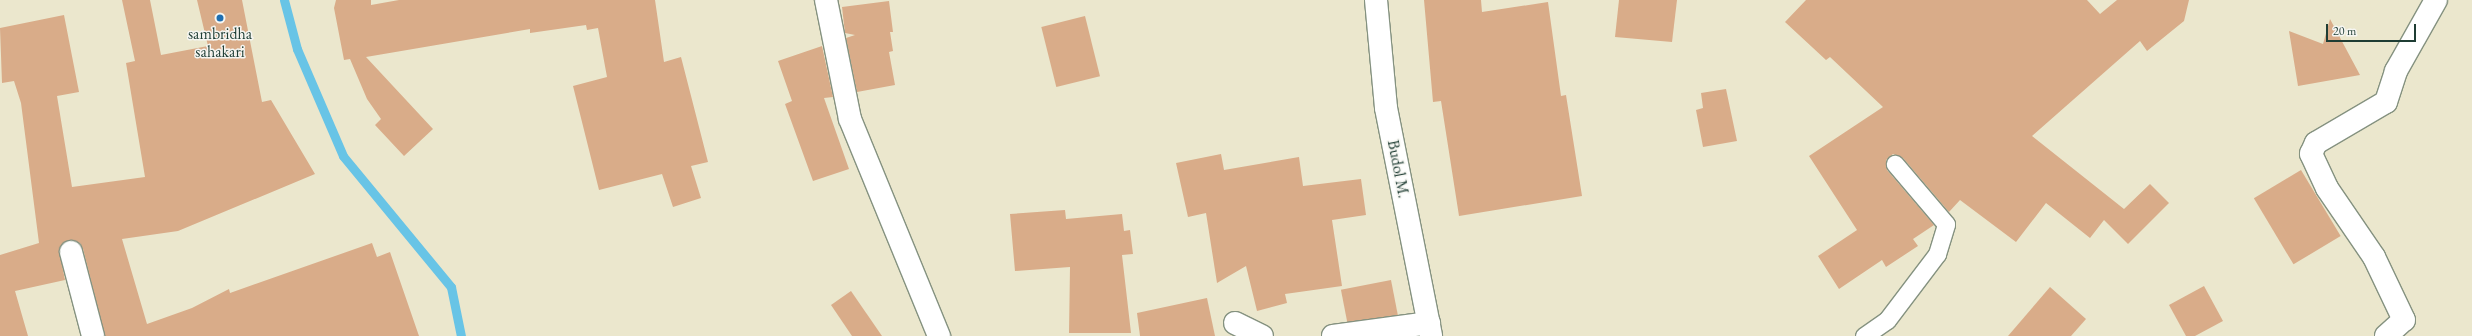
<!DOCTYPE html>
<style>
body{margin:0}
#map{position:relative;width:2472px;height:336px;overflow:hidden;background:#ebe7cd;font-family:"EB Garamond",serif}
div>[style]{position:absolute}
.stream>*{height:9px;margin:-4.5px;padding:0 4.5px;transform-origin:4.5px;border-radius:4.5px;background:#68c4e6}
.building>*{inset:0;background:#d9ac89;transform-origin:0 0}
.roads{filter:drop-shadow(1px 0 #859280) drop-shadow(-1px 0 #859280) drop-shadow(0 1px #859280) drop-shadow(0 -1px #859280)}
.lane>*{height:17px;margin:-8.5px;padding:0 8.5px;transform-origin:8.5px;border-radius:8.5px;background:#fff}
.street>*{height:22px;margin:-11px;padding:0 11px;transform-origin:11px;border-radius:11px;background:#fff}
.dots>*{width:11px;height:11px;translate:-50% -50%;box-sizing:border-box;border:2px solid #f6f6f2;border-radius:50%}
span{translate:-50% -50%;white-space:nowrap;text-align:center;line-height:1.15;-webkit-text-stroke:3px #f6f6f2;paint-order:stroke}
.poi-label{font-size:16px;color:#1f3d34}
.street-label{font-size:16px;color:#1f3d34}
.scale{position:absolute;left:2326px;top:24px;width:90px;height:18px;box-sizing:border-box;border:2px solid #1f3d34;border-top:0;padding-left:5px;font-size:12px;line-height:14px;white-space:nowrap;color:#1f3d34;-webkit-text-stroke:3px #f6f6f2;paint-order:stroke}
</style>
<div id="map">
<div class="stream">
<div style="left:284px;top:0;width:51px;rotate:75.1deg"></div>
<div style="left:297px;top:49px;width:116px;rotate:66.7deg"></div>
<div style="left:343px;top:156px;width:170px;rotate:50.5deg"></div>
<div style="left:451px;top:287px;width:50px;rotate:78.5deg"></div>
</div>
<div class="building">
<div style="clip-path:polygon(122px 0,150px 0,161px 55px,208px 46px,197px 0,242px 0,262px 102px,271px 100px,315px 174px,178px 231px,122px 239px,147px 324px,192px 308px,229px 289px,230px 293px,372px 243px,377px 257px,390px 252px,419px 336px,105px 336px,83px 249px,80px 243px,68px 240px,59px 249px,65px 280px,15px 291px,28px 336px,0 336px,0 255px,39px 243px,21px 103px,14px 81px,2px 83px,0 28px,64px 15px,79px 92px,57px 96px,72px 187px,145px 177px,126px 63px,135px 61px)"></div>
<div style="clip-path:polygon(336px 0,371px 0,371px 5px,399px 0,655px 0,664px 62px,681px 57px,708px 162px,691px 166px,701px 198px,673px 207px,662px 174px,599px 190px,573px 86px,607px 77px,598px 28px,587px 30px,586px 25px,530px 33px,530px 29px,366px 57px,433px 129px,404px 156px,375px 125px,381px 119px,367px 99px,350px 59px,344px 60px,334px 8px)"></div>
<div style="clip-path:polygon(1424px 0,1481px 0,1482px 12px,1548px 2px,1561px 96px,1566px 95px,1582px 196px,1459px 216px,1441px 101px,1433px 102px)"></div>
<div style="clip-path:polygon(1619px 0,1677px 0,1672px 42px,1615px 37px)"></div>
<div style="clip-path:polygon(1806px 0,2087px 0,2100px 14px,2117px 0,2189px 0,2184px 21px,2147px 51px,2140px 41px,2032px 136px,2124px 209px,2150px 184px,2169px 203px,2128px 244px,2104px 220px,2090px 238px,2046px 203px,2016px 242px,1960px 200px,1949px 212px,1903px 158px,1893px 154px,1886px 160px,1887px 170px,1934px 225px,1913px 239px,1918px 246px,1886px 267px,1882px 260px,1839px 289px,1818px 256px,1857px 230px,1809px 156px,1883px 107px,1830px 57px,1826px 60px,1785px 22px)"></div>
<div style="clip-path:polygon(889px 1px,893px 32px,890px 32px,893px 51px,889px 52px,895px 85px,857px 92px,846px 38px,855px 35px,845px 33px,842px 7px)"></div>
<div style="left:1085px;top:16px;width:62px;height:45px;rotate:76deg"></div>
<div style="clip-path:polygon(2330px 19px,2360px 75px,2298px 86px,2289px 31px,2323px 44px)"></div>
<div style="clip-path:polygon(822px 46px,833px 97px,824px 98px,849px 169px,813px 181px,785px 104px,792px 101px,778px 61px)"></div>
<div style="clip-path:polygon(1726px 89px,1737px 141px,1703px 147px,1696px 110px,1703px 108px,1701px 93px)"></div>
<div style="clip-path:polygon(1221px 154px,1224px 170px,1299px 157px,1303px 186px,1361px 179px,1366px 215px,1332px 220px,1342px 286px,1285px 294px,1287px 303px,1257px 311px,1246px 266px,1217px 283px,1206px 213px,1188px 217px,1176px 163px)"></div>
<div style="left:2301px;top:170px;width:77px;height:55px;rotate:59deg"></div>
<div style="clip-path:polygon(1065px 210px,1066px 219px,1122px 214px,1124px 231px,1130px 230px,1133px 254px,1122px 255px,1131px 333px,1069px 333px,1070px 267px,1015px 271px,1010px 214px)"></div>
<div style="left:1391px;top:280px;width:36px;height:51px;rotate:79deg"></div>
<div style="clip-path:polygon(2204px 286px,2223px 321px,2195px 336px,2186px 336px,2169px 305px)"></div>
<div style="clip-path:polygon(2050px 287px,2086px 319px,2071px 336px,2008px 336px)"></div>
<div style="clip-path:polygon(851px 291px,882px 336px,852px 336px,831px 305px)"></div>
<div style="clip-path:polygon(1207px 298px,1215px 336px,1140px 336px,1137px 313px)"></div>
</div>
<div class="roads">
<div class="lane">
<div style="left:1864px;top:336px;width:28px;rotate:-35deg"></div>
<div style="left:1887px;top:320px;width:83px;rotate:-52.9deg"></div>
<div style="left:1937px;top:254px;width:31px;rotate:-73deg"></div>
<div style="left:1946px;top:224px;width:79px;rotate:-130.4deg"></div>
</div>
<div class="street">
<div style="left:826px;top:0;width:121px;rotate:78.6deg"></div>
<div style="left:850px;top:119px;width:235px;rotate:67.7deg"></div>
<div style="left:1376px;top:0;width:108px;rotate:84.7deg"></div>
<div style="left:1386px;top:108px;width:232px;rotate:78.8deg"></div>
<div style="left:71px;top:252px;width:87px;rotate:75.3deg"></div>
<div style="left:1235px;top:323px;width:30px;rotate:26deg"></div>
<div style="left:1333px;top:336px;width:97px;rotate:-7.7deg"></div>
<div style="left:2386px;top:336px;width:24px;rotate:-42deg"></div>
<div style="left:2404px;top:320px;width:70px;rotate:-115.5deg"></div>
<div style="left:2374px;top:257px;width:83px;rotate:-124.3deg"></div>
<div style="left:2327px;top:188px;width:38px;rotate:-115deg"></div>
<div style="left:2311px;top:154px;width:12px;rotate:-66deg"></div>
<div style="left:2316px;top:143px;width:81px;rotate:-30.4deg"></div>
<div style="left:2386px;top:102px;width:33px;rotate:-72deg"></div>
<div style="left:2396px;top:71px;width:81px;rotate:-60.6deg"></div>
</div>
</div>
<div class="dots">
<div style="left:220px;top:18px;background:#1f6fb2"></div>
</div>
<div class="poi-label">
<span style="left:220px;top:43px">sambridha<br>sahakari</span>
</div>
<div class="street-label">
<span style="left:1398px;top:169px;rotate:79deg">Budol M.</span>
</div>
<div class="scale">20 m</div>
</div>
